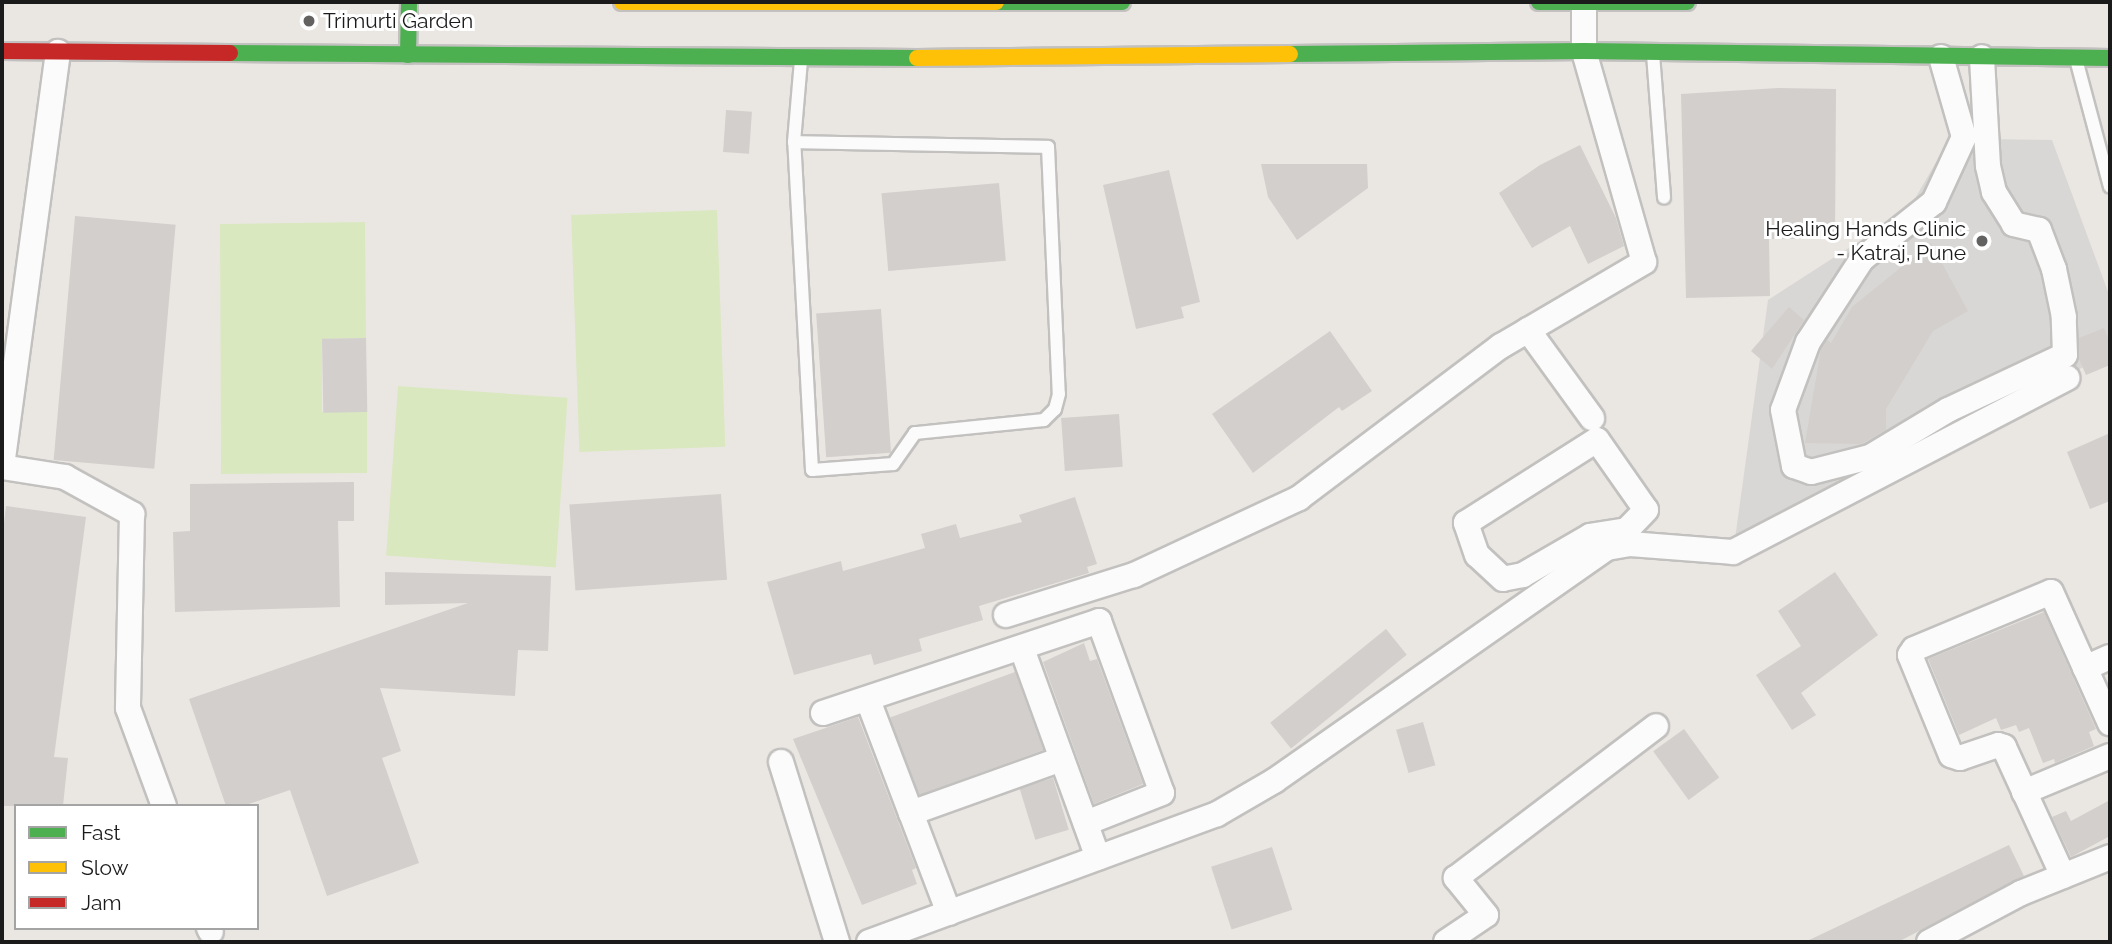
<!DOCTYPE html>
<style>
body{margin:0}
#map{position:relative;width:2112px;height:944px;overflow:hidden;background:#eae7e3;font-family:Raleway,sans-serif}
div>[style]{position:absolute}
.residential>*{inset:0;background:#d9d7d5}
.grass>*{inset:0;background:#dae8c0;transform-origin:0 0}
.building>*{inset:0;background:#d2cfcc;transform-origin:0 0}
.roads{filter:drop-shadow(2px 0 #c2c1bf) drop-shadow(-2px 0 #c2c1bf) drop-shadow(0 2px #c2c1bf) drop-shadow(0 -2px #c2c1bf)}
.lane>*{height:12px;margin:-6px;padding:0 6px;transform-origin:6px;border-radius:6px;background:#fcfbfb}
.street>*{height:24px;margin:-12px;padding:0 12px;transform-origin:12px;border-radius:12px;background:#fcfbfb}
.fast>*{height:16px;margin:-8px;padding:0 8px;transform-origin:8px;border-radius:8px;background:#4caf50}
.slow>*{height:16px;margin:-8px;padding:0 8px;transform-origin:8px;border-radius:8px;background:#ffc107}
.jam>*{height:16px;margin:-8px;padding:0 8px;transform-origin:8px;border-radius:8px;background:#c62828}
.dots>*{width:19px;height:19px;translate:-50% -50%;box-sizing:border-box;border:4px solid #fff;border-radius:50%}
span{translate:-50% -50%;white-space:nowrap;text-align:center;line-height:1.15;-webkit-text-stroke:6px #fff;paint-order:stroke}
.poi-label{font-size:21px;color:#1b1b1b}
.left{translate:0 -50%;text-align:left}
.right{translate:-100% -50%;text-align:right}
.frame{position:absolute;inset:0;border:4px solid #1b1b1b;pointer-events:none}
.legend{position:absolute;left:14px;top:804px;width:245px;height:126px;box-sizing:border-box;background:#fff;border:2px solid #a4a4a4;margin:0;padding:9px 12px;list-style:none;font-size:21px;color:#1b1b1b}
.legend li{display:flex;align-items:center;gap:14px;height:35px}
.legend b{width:35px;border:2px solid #a4a4a4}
</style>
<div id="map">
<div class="residential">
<div style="clip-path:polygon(1982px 139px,2052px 140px,2110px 297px,2110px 354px,1735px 539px,1768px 300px,1909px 209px,1943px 150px)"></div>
</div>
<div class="grass">
<div style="left:717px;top:210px;width:237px;height:146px;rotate:88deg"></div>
<div style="clip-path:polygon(365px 222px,366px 338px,322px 339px,322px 412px,367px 412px,367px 473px,221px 474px,220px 224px)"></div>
<div style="left:398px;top:386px;width:170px;height:170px;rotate:4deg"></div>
</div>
<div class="building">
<div style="clip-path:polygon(1778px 88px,1836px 89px,1835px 239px,1769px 239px,1770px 296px,1686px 298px,1681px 94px)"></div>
<div style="left:726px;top:110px;width:26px;height:42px;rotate:4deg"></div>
<div style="clip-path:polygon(1580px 145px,1616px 218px,1624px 246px,1588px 264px,1570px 226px,1532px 248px,1499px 193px,1540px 165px)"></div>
<div style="clip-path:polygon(1261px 164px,1367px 164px,1368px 188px,1297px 240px,1268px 197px)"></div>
<div style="clip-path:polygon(1169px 170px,1200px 302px,1181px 307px,1184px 318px,1136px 329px,1103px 185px)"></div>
<div style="left:999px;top:183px;width:78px;height:118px;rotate:85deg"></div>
<div style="left:75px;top:216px;width:101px;height:245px;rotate:5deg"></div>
<div style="clip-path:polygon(1931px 243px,1968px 311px,1933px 331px,1886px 409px,1886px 430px,1861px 444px,1805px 443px,1821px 349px,1827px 340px,1831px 343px,1852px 307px)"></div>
<div style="clip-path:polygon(1789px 307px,1804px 320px,1772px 369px,1751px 351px)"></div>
<div style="left:881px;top:309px;width:144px;height:65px;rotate:86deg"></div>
<div style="clip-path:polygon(2104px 328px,2110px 343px,2110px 365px,2086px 375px,2079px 359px,2079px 338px)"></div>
<div style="clip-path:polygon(1330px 331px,1372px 391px,1342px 411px,1339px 407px,1253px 473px,1212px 414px)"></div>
<div style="left:366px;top:338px;width:74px;height:44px;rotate:89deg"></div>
<div style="left:1119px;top:414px;width:53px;height:58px;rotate:86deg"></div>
<div style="clip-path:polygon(2110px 433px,2110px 501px,2090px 509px,2067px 452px)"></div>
<div style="clip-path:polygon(354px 482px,354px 521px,338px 521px,340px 607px,175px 612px,173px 532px,190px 531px,190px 484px)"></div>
<div style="left:721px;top:494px;width:86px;height:152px;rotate:86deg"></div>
<div style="clip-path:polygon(1075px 497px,1097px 564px,1087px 567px,1089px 573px,979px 606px,983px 620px,919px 639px,922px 651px,874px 665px,871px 654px,794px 675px,767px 582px,841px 561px,843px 571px,925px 548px,921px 534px,956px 524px,960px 538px,1022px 522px,1019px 515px)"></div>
<div style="clip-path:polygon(6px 506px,86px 517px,54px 757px,68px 758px,63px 806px,2px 806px,2px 540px)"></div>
<div style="clip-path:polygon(385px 572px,551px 576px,548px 651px,518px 650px,515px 696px,380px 688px,401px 751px,382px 758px,419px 863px,327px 896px,290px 790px,243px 806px,226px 806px,189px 699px,468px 603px,385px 605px)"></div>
<div style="clip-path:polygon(1835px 572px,1878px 635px,1801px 693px,1816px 715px,1792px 730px,1756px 675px,1801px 646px,1778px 611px)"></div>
<div style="clip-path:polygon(2044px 612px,2096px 729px,2089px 732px,2094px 746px,2055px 763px,2054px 759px,2043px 763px,2029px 728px,2019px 732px,2016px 725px,2001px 730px,1996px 718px,1959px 735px,1928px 659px)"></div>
<div style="left:1386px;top:629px;width:33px;height:149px;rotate:51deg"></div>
<div style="clip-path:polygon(1084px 643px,1090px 661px,1097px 659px,1143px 784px,1094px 804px,1043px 662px)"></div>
<div style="left:1015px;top:672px;width:83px;height:133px;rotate:70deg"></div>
<div style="clip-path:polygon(858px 717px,916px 868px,912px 870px,917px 884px,862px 905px,793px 739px)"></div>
<div style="left:1423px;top:722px;width:45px;height:28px;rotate:74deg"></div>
<div style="left:1684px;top:729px;width:60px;height:38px;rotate:54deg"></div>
<div style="left:1053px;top:778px;width:54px;height:35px;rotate:73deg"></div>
<div style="clip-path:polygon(2110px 800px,2110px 836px,2071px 857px,2052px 817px,2066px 811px,2071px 821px)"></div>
<div style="clip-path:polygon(2009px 845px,2024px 876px,1898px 942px,1805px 942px)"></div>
<div style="left:1272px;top:847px;width:66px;height:64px;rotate:72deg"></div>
</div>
<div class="roads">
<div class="lane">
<div style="left:1653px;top:54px;width:144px;rotate:85.6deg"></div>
<div style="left:2076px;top:59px;width:132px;rotate:75.1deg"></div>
<div style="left:794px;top:142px;width:254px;rotate:1.1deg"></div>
<div style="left:1048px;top:147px;width:247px;rotate:87.5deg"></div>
<div style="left:1059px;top:394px;width:16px;rotate:105deg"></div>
<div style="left:1055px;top:409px;width:16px;rotate:135deg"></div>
<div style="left:1044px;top:420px;width:130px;rotate:174.2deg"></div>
<div style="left:915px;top:433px;width:38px;rotate:125deg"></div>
<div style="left:893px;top:464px;width:81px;rotate:175.8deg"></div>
<div style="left:812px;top:470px;width:328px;rotate:-93.1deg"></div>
<div style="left:794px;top:142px;width:82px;rotate:-85.1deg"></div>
</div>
<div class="street">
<div style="left:1941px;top:57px;width:83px;rotate:74deg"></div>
<div style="left:1964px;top:137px;width:72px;rotate:114.8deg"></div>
<div style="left:1934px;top:202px;width:92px;rotate:141.6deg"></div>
<div style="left:1862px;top:259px;width:99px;rotate:123deg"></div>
<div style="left:1808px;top:342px;width:72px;rotate:110.2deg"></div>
<div style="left:1783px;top:410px;width:57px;rotate:78.9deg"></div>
<div style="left:1794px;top:466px;width:18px;rotate:19deg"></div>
<div style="left:1811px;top:472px;width:61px;rotate:-14.3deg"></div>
<div style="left:1870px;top:457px;width:91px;rotate:-31.1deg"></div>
<div style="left:1948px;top:410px;width:129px;rotate:-25.2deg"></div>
<div style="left:2065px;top:355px;width:38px;rotate:-92deg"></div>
<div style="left:2064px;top:317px;width:49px;rotate:-101.8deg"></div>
<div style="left:2054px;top:269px;width:42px;rotate:-111deg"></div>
<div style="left:2039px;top:230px;width:26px;rotate:-167deg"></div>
<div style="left:2014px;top:224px;width:38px;rotate:-122deg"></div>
<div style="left:1994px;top:192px;width:27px;rotate:-103deg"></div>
<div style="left:1988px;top:166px;width:109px;rotate:-93.2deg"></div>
<div style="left:1528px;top:330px;width:109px;rotate:54deg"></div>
<div style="left:2px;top:466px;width:418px;rotate:-82.3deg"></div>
<div style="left:2px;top:467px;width:64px;rotate:9deg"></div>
<div style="left:65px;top:477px;width:77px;rotate:28.9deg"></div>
<div style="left:132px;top:514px;width:194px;rotate:91.2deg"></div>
<div style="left:128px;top:708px;width:104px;rotate:69.8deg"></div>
<div style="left:1627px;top:530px;width:37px;rotate:171deg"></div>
<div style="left:1590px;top:536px;width:78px;rotate:149.8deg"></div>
<div style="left:1523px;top:575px;width:20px;rotate:169deg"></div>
<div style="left:1503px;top:579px;width:35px;rotate:-137deg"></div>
<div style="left:1477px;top:555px;width:34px;rotate:-109deg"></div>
<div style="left:1466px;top:523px;width:155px;rotate:-32.4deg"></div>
<div style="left:1597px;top:440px;width:85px;rotate:55deg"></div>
<div style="left:1646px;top:510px;width:28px;rotate:134deg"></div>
<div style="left:1627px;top:530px;width:14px;rotate:82deg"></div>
<div style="left:1006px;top:615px;width:134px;rotate:-17.4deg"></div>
<div style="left:1134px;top:575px;width:182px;rotate:-25deg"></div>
<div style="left:1299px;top:498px;width:253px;rotate:-37deg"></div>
<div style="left:1501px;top:346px;width:166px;rotate:-30.4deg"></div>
<div style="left:1644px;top:262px;width:219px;rotate:-105.9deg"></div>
<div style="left:1584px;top:51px;width:49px;rotate:-90deg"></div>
<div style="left:1022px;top:649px;width:222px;rotate:70deg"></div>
<div style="left:2085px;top:668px;width:27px;rotate:-24deg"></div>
<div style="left:868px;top:700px;width:121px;rotate:69.2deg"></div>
<div style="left:911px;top:813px;width:160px;rotate:-19.7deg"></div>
<div style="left:823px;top:713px;width:291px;rotate:-18.4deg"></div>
<div style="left:1099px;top:621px;width:183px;rotate:69.9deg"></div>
<div style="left:1162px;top:793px;width:82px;rotate:158.5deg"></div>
<div style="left:781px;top:762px;width:189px;rotate:72.7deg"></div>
<div style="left:2024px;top:792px;width:93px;rotate:-22.7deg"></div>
<div style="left:911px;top:813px;width:107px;rotate:69.2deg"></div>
<div style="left:2063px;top:876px;width:142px;rotate:-114.6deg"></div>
<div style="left:2004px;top:747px;width:6px;rotate:-162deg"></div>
<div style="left:1998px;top:745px;width:40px;rotate:161.1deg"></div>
<div style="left:1960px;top:758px;width:9px;rotate:-162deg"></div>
<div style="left:1951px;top:755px;width:108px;rotate:-112.3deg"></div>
<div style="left:1910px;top:655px;width:7px;rotate:-56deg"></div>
<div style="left:1914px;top:649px;width:148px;rotate:-22.6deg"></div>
<div style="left:2051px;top:592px;width:144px;rotate:65.8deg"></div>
<div style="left:209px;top:928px;width:4px;rotate:63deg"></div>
<div style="left:869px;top:942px;width:371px;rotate:-20.2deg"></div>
<div style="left:1217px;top:814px;width:66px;rotate:-30.1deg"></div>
<div style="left:1274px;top:781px;width:406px;rotate:-35deg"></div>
<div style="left:1607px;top:548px;width:22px;rotate:-10deg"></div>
<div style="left:1629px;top:544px;width:104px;rotate:4.4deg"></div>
<div style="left:1733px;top:552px;width:377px;rotate:-27.5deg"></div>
<div style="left:1446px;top:942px;width:48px;rotate:-34deg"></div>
<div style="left:1486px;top:915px;width:48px;rotate:-129deg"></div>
<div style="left:1456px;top:878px;width:251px;rotate:-37.2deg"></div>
<div style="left:1929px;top:942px;width:104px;rotate:-28deg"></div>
<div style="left:2021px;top:893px;width:96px;rotate:-22deg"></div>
</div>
<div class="fast">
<div style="left:996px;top:2px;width:126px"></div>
<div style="left:1539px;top:2px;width:148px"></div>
<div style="left:230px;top:53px;width:687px;rotate:0.42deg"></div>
<div style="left:1290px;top:54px;width:294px;rotate:-0.6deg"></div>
<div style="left:1584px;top:51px;width:526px;rotate:0.76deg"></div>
<div style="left:408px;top:55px;width:53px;rotate:-88.9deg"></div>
</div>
<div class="slow">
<div style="left:622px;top:2px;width:374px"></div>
<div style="left:917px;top:58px;width:373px;rotate:-0.6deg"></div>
</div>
<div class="jam">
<div style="left:2px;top:51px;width:228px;rotate:0.5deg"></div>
</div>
</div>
<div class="dots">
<div style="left:309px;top:21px;background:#636261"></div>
<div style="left:1982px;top:241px;background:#636261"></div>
</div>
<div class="poi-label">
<span class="left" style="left:323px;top:21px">Trimurti Garden</span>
<span class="right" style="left:1966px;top:241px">Healing Hands Clinic<br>- Katraj, Pune</span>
</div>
<div class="frame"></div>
<ul class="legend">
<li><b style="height:9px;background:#4caf50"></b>Fast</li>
<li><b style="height:9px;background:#ffc107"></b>Slow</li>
<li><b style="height:9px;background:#c62828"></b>Jam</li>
</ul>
</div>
